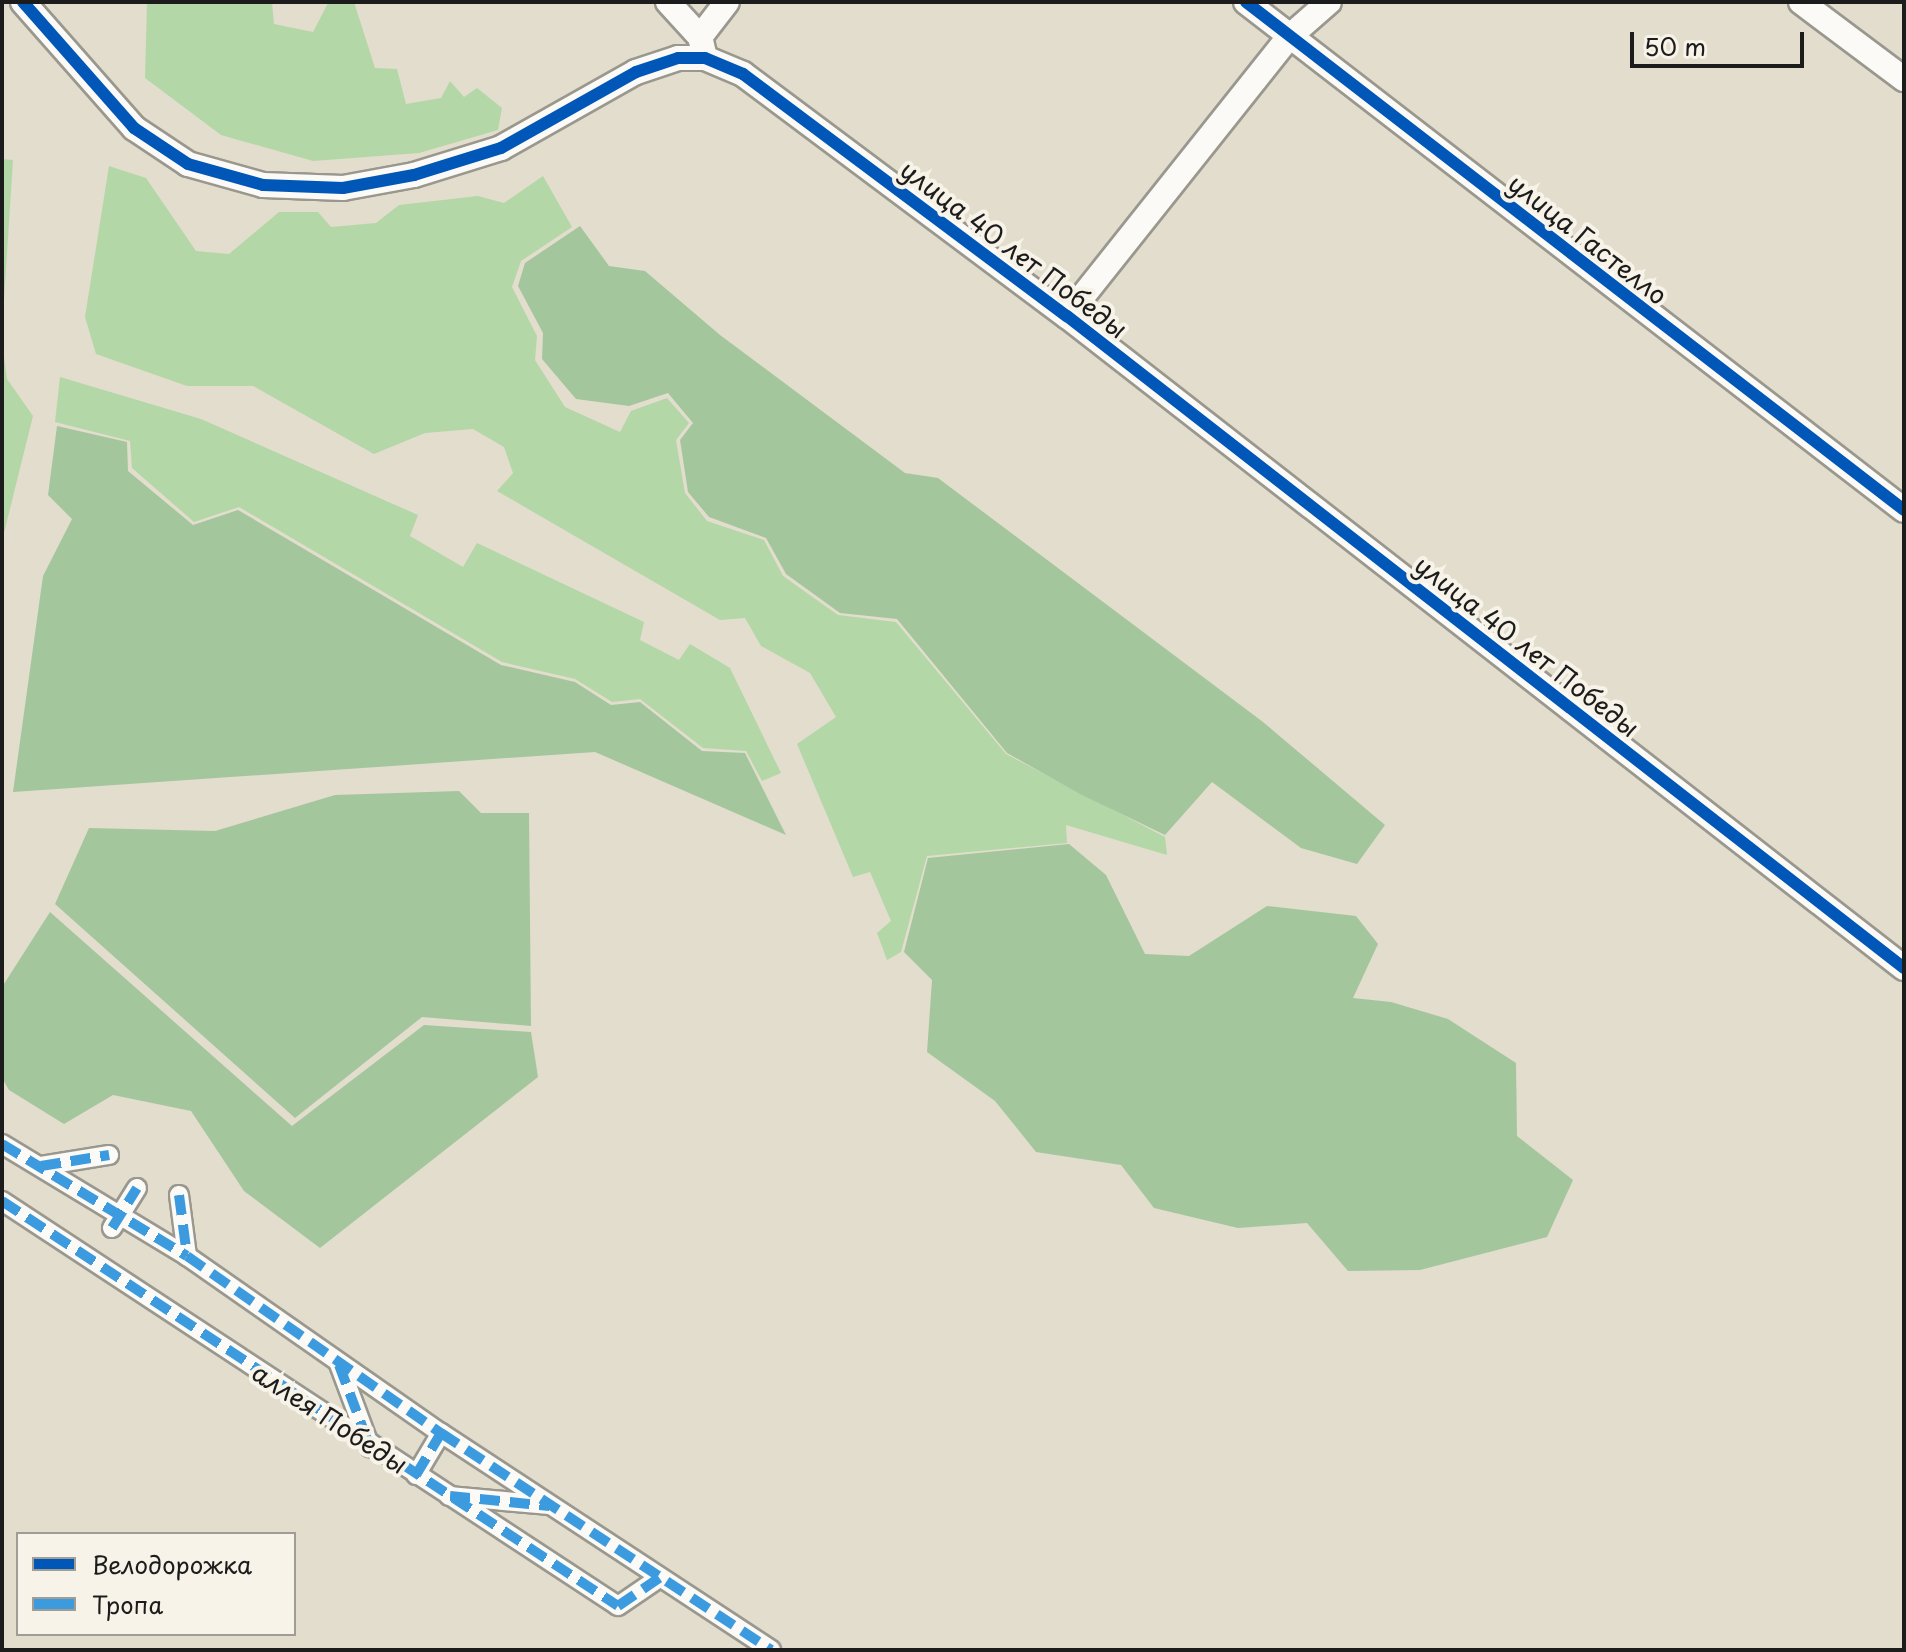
<!DOCTYPE html>
<meta charset="utf-8">
<style>
body{margin:0}
#map{position:relative;width:1906px;height:1652px;overflow:hidden;background:#e2ddcc;font-family:"Playpen Sans",sans-serif}
div>[style]{position:absolute}
.green>*{inset:0;background:#b4d7a8}
.forest>*{inset:0;background:#a4c69d}
.roads{filter:drop-shadow(2px 0 #9a988e) drop-shadow(-2px 0 #9a988e) drop-shadow(0 2px #9a988e) drop-shadow(0 -2px #9a988e)}
.pedestrian>*{height:18px;margin:-9px;padding:0 9px;transform-origin:9px;border-radius:9px;background:#fbfaf7}
.minor>*{height:24px;margin:-12px;padding:0 12px;transform-origin:12px;border-radius:12px;background:#fbfaf7}
.quiet>*{height:10px;margin-top:-5px;transform-origin:0;background:repeating-linear-gradient(90deg,#3c9bdf 0 20px,transparent 0 30px)}
.cycleway>*{height:12px;margin:-6px;padding:0 6px;transform-origin:6px;border-radius:6px;background:#0057b8}
span{translate:-50% -50%;white-space:nowrap;text-align:center;line-height:1.15;-webkit-text-stroke:8px #f7f3e8;paint-order:stroke}
.street-label{font-size:26px;color:#1c1c1c}
.frame{position:absolute;inset:0;border:4px solid #1c1c1c;pointer-events:none}
.legend{position:absolute;left:16px;top:1532px;width:280px;height:104px;box-sizing:border-box;background:#f7f3e8;border:2px solid #9f9d96;margin:0;padding:10px 14px;list-style:none;font-size:24px;color:#1c1c1c}
.legend li{display:flex;align-items:center;gap:16px;height:40px}
.legend b{width:40px;border:2px solid #9f9d96}
.scale{position:absolute;left:1630px;top:32px;width:174px;height:36px;box-sizing:border-box;border:4px solid #1c1c1c;border-top:0;padding-left:10px;font-size:24px;line-height:28px;white-space:nowrap;color:#1c1c1c;-webkit-text-stroke:6px #f7f3e8;paint-order:stroke}
</style>
<div id="map">
<div class="green">
<div style="clip-path:polygon(147px 2px,272px 2px,274px 24px,313px 32px,328px 3px,354px 2px,375px 68px,397px 69px,406px 104px,441px 98px,450px 81px,464px 97px,477px 88px,502px 108px,498px 130px,419px 153px,313px 161px,221px 135px,145px 78px)"></div>
<div style="clip-path:polygon(2px 159px,13px 160px,2px 331px)"></div>
<div style="clip-path:polygon(109px 166px,146px 178px,196px 251px,229px 254px,279px 212px,318px 212px,331px 227px,376px 223px,399px 205px,478px 196px,504px 203px,543px 176px,572px 227px,521px 261px,512px 287px,537px 336px,535px 360px,565px 407px,620px 432px,631px 411px,667px 398px,689px 423px,676px 440px,685px 493px,707px 521px,764px 540px,783px 576px,838px 615px,896px 622px,1006px 754px,1165px 837px,1167px 855px,1066px 825px,1067px 843px,927px 856px,901px 952px,887px 960px,877px 933px,891px 921px,870px 872px,853px 877px,797px 744px,836px 717px,810px 673px,761px 646px,745px 618px,720px 620px,497px 491px,513px 473px,504px 447px,473px 429px,425px 433px,374px 454px,253px 386px,187px 386px,96px 354px,85px 317px)"></div>
<div style="clip-path:polygon(2px 342px,7px 379px,33px 416px,2px 541px)"></div>
<div style="clip-path:polygon(60px 377px,201px 419px,418px 515px,410px 536px,463px 567px,477px 543px,644px 622px,640px 640px,679px 660px,690px 644px,730px 668px,781px 773px,762px 781px,746px 751px,703px 748px,640px 699px,612px 702px,575px 679px,502px 662px,239px 507px,194px 522px,132px 468px,130px 441px,55px 422px)"></div>
</div>
<div class="forest">
<div style="clip-path:polygon(580px 226px,609px 266px,645px 271px,720px 335px,905px 473px,938px 478px,1263px 722px,1385px 825px,1357px 864px,1301px 848px,1212px 782px,1165px 835px,1082px 795px,1007px 753px,897px 619px,840px 613px,786px 574px,766px 538px,709px 517px,688px 492px,680px 440px,693px 423px,668px 393px,629px 406px,576px 399px,542px 359px,543px 333px,518px 286px,525px 263px)"></div>
<div style="clip-path:polygon(57px 426px,127px 442px,128px 471px,193px 525px,238px 510px,501px 665px,575px 682px,611px 705px,640px 702px,702px 751px,745px 753px,786px 835px,595px 752px,13px 792px,43px 576px,72px 519px,48px 495px)"></div>
<div style="clip-path:polygon(459px 791px,481px 813px,529px 813px,531px 1026px,422px 1017px,295px 1118px,55px 904px,89px 828px,215px 831px,335px 795px)"></div>
<div style="clip-path:polygon(1069px 844px,1106px 875px,1145px 954px,1189px 956px,1267px 906px,1356px 916px,1378px 944px,1353px 998px,1391px 1002px,1448px 1019px,1516px 1063px,1517px 1136px,1573px 1180px,1547px 1237px,1420px 1270px,1348px 1271px,1307px 1223px,1238px 1228px,1154px 1208px,1121px 1165px,1036px 1152px,995px 1101px,927px 1052px,932px 980px,904px 952px,928px 858px)"></div>
<div style="clip-path:polygon(50px 912px,292px 1126px,424px 1025px,531px 1032px,538px 1077px,320px 1248px,244px 1191px,191px 1111px,113px 1095px,64px 1124px,9px 1090px,2px 1078px,2px 987px)"></div>
</div>
<div class="roads">
<div class="pedestrian">
<div style="left:2px;top:1144px;width:216px;rotate:31.2deg"></div>
<div style="left:187px;top:1256px;width:310px;rotate:34.9deg"></div>
<div style="left:441px;top:1433px;width:395px;rotate:33.3deg"></div>
<div style="left:41px;top:1166px;width:69px;rotate:-9.2deg"></div>
<div style="left:179px;top:1195px;width:62px;rotate:82.5deg"></div>
<div style="left:2px;top:1201px;width:737px;rotate:33.32deg"></div>
<div style="left:618px;top:1606px;width:50px;rotate:-34.3deg"></div>
<div style="left:112px;top:1228px;width:47px;rotate:-58deg"></div>
<div style="left:339px;top:1364px;width:89px;rotate:69.5deg"></div>
<div style="left:416px;top:1475px;width:49px;rotate:-59.2deg"></div>
<div style="left:449px;top:1496px;width:98px;rotate:5.2deg"></div>
</div>
<div class="minor">
<div style="left:23px;top:2px;width:168px;rotate:48.6deg"></div>
<div style="left:134px;top:128px;width:65px;rotate:33.7deg"></div>
<div style="left:188px;top:164px;width:78px;rotate:15.6deg"></div>
<div style="left:263px;top:185px;width:80px;rotate:2.1deg"></div>
<div style="left:343px;top:188px;width:72px;rotate:-10.4deg"></div>
<div style="left:414px;top:175px;width:91px;rotate:-17.2deg"></div>
<div style="left:501px;top:148px;width:155px;rotate:-29.4deg"></div>
<div style="left:636px;top:72px;width:44px;rotate:-18.4deg"></div>
<div style="left:678px;top:58px;width:27px"></div>
<div style="left:705px;top:58px;width:41px;rotate:22.8deg"></div>
<div style="left:743px;top:74px;width:404px;rotate:36.8deg"></div>
<div style="left:1067px;top:316px;width:1061px;rotate:37.92deg"></div>
<div style="left:668px;top:2px;width:47px;rotate:47.6deg"></div>
<div style="left:1246px;top:2px;width:831px;rotate:37.67deg"></div>
<div style="left:1801px;top:2px;width:129px;rotate:36.8deg"></div>
<div style="left:705px;top:58px;width:22px;rotate:-103deg"></div>
<div style="left:700px;top:37px;width:44px;rotate:-52.4deg"></div>
<div style="left:1067px;top:316px;width:357px;rotate:-51.5deg"></div>
<div style="left:1289px;top:37px;width:53px;rotate:-41.2deg"></div>
</div>
</div>
<div class="quiet">
<div style="left:2px;top:1144px;width:216px;rotate:31.2deg"></div>
<div style="left:187px;top:1256px;width:310px;rotate:34.9deg"></div>
<div style="left:441px;top:1433px;width:395px;rotate:33.3deg"></div>
<div style="left:41px;top:1166px;width:69px;rotate:-9.2deg"></div>
<div style="left:179px;top:1195px;width:62px;rotate:82.5deg"></div>
<div style="left:2px;top:1201px;width:737px;rotate:33.32deg"></div>
<div style="left:618px;top:1606px;width:50px;rotate:-34.3deg"></div>
<div style="left:112px;top:1228px;width:47px;rotate:-58deg"></div>
<div style="left:339px;top:1365px;width:88px;rotate:69.3deg"></div>
<div style="left:416px;top:1475px;width:49px;rotate:-59.2deg"></div>
<div style="left:450px;top:1496px;width:100px;rotate:5.8deg"></div>
</div>
<div class="cycleway">
<div style="left:23px;top:2px;width:168px;rotate:48.6deg"></div>
<div style="left:134px;top:128px;width:65px;rotate:33.7deg"></div>
<div style="left:188px;top:164px;width:78px;rotate:15.6deg"></div>
<div style="left:263px;top:185px;width:80px;rotate:2.1deg"></div>
<div style="left:343px;top:188px;width:72px;rotate:-10.4deg"></div>
<div style="left:414px;top:175px;width:91px;rotate:-17.2deg"></div>
<div style="left:501px;top:148px;width:155px;rotate:-29.4deg"></div>
<div style="left:636px;top:72px;width:44px;rotate:-18.4deg"></div>
<div style="left:678px;top:58px;width:27px"></div>
<div style="left:705px;top:58px;width:41px;rotate:22.8deg"></div>
<div style="left:743px;top:74px;width:404px;rotate:36.8deg"></div>
<div style="left:1067px;top:316px;width:1061px;rotate:37.92deg"></div>
<div style="left:1246px;top:2px;width:831px;rotate:37.67deg"></div>
</div>
<div class="street-label">
<span style="left:1588px;top:239px;rotate:38deg">улица Гастелло</span>
<span style="left:1014px;top:249px;rotate:37deg">улица 40 лет Победы</span>
<span style="left:1527px;top:646px;rotate:38deg">улица 40 лет Победы</span>
<span style="left:330px;top:1418px;rotate:33deg">аллея Победы</span>
</div>
<div class="frame"></div>
<ul class="legend">
<li><b style="height:10px;background:#0057b8"></b>Велодорожка</li>
<li><b style="height:10px;background:#3c9bdf"></b>Тропа</li>
</ul>
<div class="scale">50 m</div>
</div>
